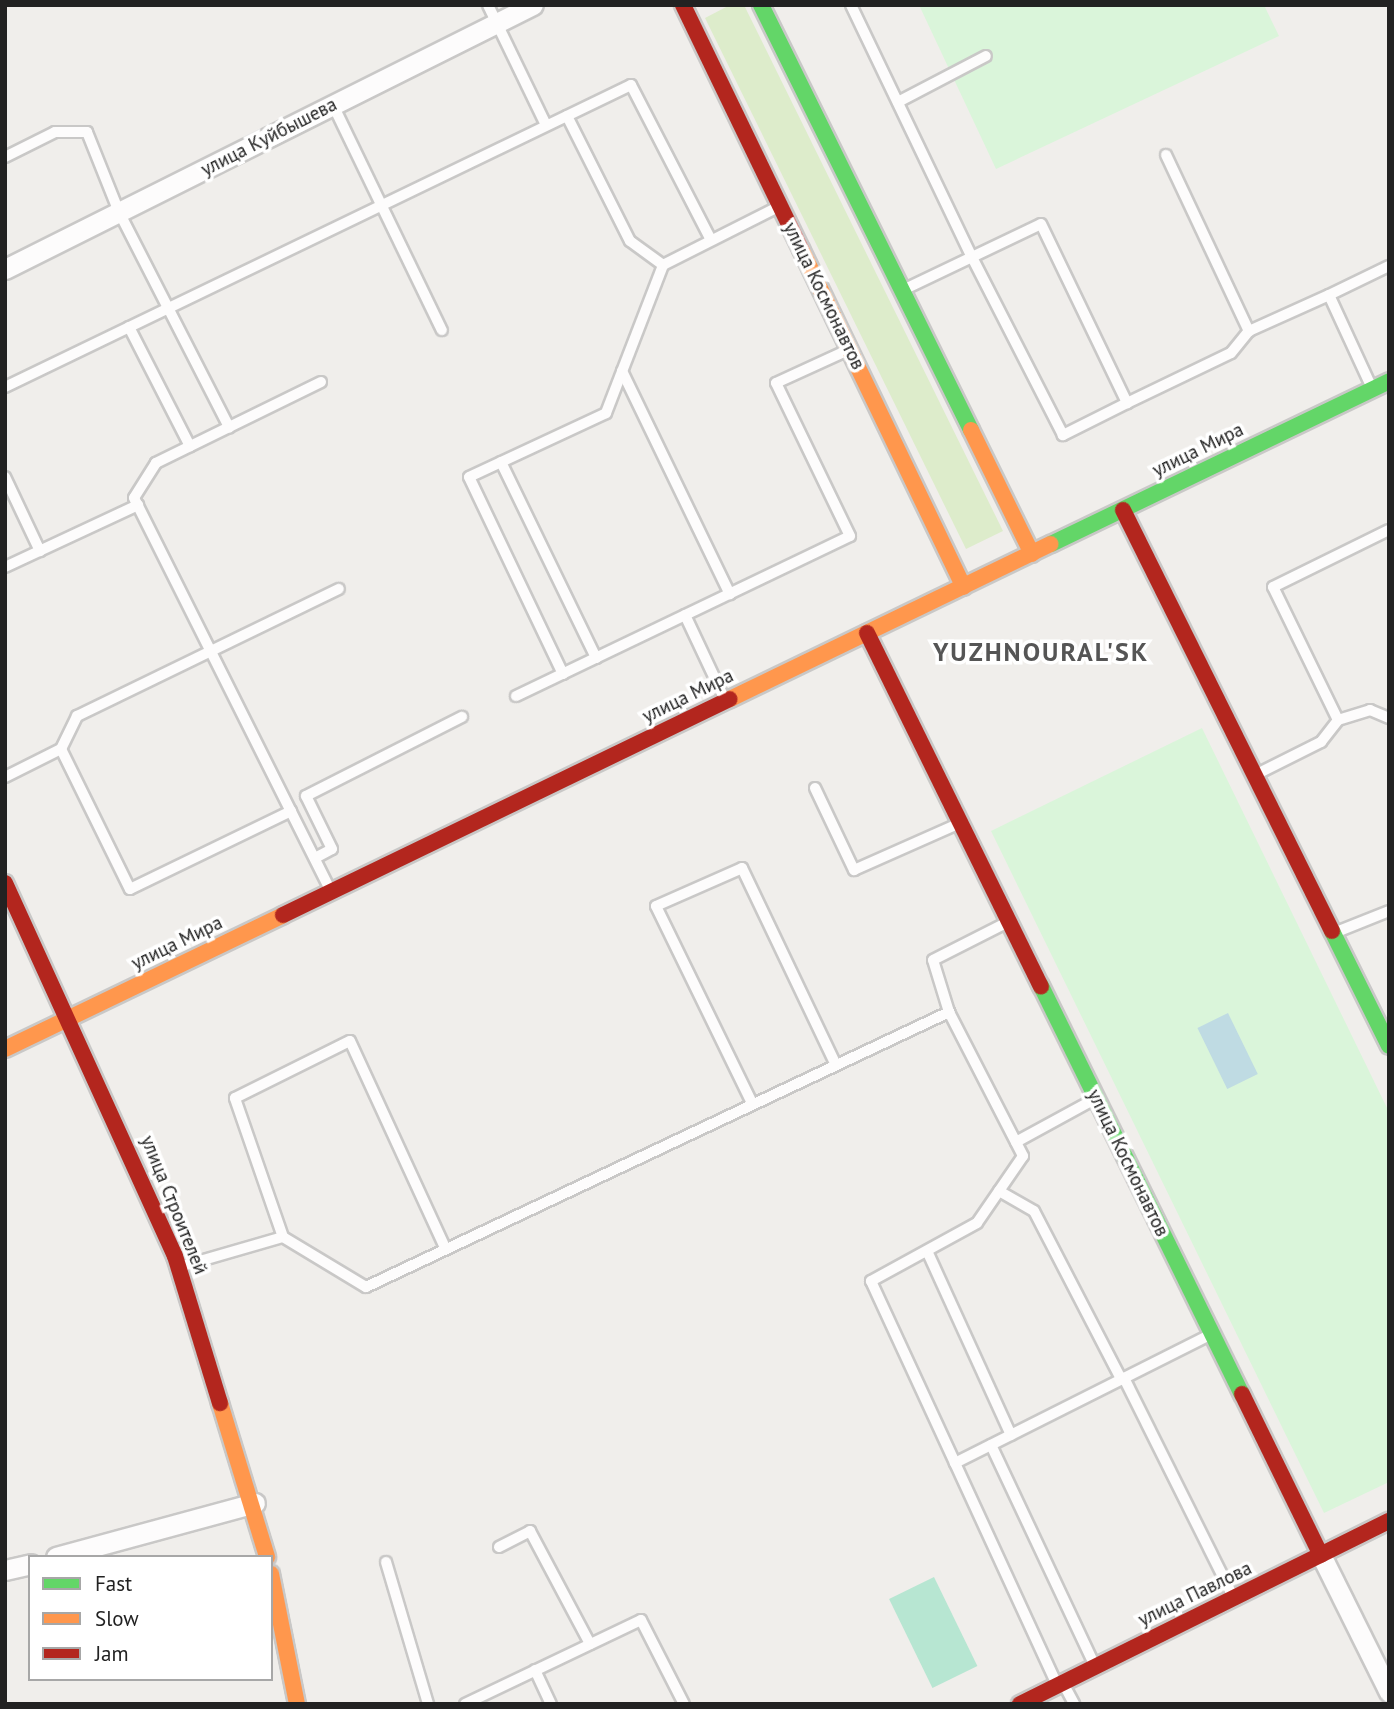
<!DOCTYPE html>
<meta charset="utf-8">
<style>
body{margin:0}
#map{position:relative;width:1394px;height:1709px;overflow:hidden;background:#f0eeeb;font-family:"PT Sans",sans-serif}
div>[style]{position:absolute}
.grass>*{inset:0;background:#ddeccb}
.park>*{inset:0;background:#daf5da}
.pitch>*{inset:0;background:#b7e6d2;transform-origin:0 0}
.water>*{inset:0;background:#bfdbe3;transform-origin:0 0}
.roads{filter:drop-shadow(2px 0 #c9c8c7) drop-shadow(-2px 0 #c9c8c7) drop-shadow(0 2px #c9c8c7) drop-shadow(0 -2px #c9c8c7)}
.lane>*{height:10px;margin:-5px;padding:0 5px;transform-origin:5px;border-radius:5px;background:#fdfcfc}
.street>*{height:19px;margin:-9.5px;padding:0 9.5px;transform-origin:9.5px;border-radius:9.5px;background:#fdfcfc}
.fast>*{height:16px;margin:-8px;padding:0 8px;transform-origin:8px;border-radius:8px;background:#63d668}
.slow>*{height:16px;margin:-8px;padding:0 8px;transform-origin:8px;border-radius:8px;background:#ff974d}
.jam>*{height:16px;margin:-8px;padding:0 8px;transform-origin:8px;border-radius:8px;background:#b3261e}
span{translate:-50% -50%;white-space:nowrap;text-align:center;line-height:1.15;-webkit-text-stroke:7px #fff;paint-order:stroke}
.street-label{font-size:19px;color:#222}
.district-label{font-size:26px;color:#555;font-weight:700;letter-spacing:2px}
.frame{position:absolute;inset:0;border:7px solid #222;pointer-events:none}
.legend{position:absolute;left:28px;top:1555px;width:245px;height:126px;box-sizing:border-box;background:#fff;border:2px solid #a7a7a7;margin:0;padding:9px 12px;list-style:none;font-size:21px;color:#222}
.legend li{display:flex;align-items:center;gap:14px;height:35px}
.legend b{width:35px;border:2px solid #a7a7a7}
</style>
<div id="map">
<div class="grass">
<div style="clip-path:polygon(730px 5px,744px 5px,1003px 531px,966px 549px,705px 18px)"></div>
</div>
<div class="park">
<div style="clip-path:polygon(919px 5px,1264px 5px,1279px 36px,996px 169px)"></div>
<div style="clip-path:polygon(1202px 728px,1389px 1112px,1389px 1482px,1324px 1513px,991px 831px)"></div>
</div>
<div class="pitch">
<div style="left:934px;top:1577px;width:99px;height:50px;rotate:64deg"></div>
</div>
<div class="water">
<div style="left:1228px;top:1013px;width:68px;height:34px;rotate:64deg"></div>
</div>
<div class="roads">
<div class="lane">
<div style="left:488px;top:5px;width:133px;rotate:64.2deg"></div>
<div style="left:851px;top:5px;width:280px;rotate:64.4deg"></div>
<div style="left:972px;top:257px;width:76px;rotate:154.4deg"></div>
<div style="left:898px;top:102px;width:99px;rotate:-27.6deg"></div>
<div style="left:333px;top:105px;width:250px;rotate:64.2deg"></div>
<div style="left:567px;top:116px;width:140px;rotate:63.3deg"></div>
<div style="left:630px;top:241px;width:41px;rotate:36deg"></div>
<div style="left:1166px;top:155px;width:195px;rotate:64.8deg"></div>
<div style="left:5px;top:157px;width:56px;rotate:-26.6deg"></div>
<div style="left:55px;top:132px;width:32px"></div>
<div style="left:87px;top:132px;width:86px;rotate:68.2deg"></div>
<div style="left:119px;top:212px;width:242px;rotate:62.9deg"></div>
<div style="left:129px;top:327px;width:134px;rotate:62.9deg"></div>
<div style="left:622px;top:371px;width:248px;rotate:64.2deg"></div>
<div style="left:321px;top:382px;width:184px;rotate:153.9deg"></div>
<div style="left:156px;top:463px;width:41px;rotate:122.2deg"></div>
<div style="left:134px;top:498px;width:440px;rotate:63.4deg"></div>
<div style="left:1371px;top:386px;width:100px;rotate:-114.8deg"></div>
<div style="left:1329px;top:295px;width:67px;rotate:-25.8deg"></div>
<div style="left:5px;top:387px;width:695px;rotate:-25.75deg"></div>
<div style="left:631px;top:85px;width:174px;rotate:62.7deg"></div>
<div style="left:1127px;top:403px;width:72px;rotate:153.4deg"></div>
<div style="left:1063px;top:435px;width:200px;rotate:-117.1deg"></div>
<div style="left:972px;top:257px;width:76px;rotate:-25.6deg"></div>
<div style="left:1041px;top:224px;width:199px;rotate:64.3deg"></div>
<div style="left:1127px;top:403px;width:115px;rotate:-25.7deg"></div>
<div style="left:1231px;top:353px;width:28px;rotate:-51deg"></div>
<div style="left:1249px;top:331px;width:88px;rotate:-24.2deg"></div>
<div style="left:501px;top:462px;width:218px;rotate:64.1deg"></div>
<div style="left:5px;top:477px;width:82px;rotate:64.7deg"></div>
<div style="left:5px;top:567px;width:147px;rotate:-25deg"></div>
<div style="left:685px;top:615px;width:94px;rotate:64.8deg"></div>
<div style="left:563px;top:674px;width:218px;rotate:-115.5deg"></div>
<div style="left:469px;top:477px;width:151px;rotate:-25deg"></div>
<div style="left:606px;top:413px;width:159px;rotate:-68.9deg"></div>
<div style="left:663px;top:265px;width:131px;rotate:-26.8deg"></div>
<div style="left:516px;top:696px;width:370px;rotate:-25.6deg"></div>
<div style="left:850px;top:536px;width:170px;rotate:-115.8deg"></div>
<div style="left:776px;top:383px;width:79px;rotate:-24.6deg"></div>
<div style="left:1338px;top:720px;width:148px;rotate:-116deg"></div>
<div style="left:1273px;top:587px;width:129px;rotate:-26.2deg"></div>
<div style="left:61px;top:749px;width:156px;rotate:63.8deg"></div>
<div style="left:130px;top:889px;width:179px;rotate:-25.8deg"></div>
<div style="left:1257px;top:774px;width:72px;rotate:-26.6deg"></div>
<div style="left:1321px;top:742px;width:28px;rotate:-52deg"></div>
<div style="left:1338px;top:720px;width:34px;rotate:-17deg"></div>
<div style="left:1370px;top:710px;width:21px;rotate:23deg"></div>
<div style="left:5px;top:777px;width:63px;rotate:-26.6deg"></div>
<div style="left:61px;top:749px;width:37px;rotate:-64deg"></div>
<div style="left:77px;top:716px;width:291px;rotate:-25.9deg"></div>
<div style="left:815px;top:788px;width:91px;rotate:64.6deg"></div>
<div style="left:854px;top:870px;width:116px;rotate:-23.9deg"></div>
<div style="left:315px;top:858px;width:19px;rotate:-28deg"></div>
<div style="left:332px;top:849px;width:59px;rotate:-116.1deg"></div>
<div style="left:306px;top:796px;width:175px;rotate:-26.9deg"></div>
<div style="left:1334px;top:933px;width:59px;rotate:-21.8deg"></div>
<div style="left:949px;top:1012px;width:162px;rotate:62.8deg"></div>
<div style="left:1023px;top:1156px;width:81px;rotate:124.5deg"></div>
<div style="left:977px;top:1223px;width:121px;rotate:151.3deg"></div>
<div style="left:871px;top:1281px;width:200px;rotate:65.2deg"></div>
<div style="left:955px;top:1463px;width:285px;rotate:-26.7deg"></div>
<div style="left:752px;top:1103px;width:219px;rotate:-116deg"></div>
<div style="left:656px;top:906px;width:94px;rotate:-23.8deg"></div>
<div style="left:742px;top:868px;width:218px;rotate:64.5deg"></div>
<div style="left:1016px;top:1142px;width:90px;rotate:-28.6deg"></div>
<div style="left:999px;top:1191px;width:40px;rotate:29.7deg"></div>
<div style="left:1034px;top:1211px;width:189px;rotate:62.6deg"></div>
<div style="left:283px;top:1237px;width:147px;rotate:-109.1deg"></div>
<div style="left:235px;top:1098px;width:128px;rotate:-26.4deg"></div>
<div style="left:350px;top:1041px;width:228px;rotate:65.3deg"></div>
<div style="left:928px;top:1253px;width:200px;rotate:65.5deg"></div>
<div style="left:179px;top:1267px;width:108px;rotate:-16.1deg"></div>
<div style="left:283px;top:1237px;width:97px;rotate:31.1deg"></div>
<div style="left:366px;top:1287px;width:645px;rotate:-25.25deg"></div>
<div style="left:949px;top:1012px;width:54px;rotate:-107.1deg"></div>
<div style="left:933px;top:960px;width:84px;rotate:-26.9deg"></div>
<div style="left:1124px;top:1378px;width:245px;rotate:63.5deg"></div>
<div style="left:991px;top:1445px;width:244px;rotate:64.8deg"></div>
<div style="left:955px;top:1463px;width:244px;rotate:65.3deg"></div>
<div style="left:499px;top:1547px;width:35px;rotate:-27deg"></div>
<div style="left:530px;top:1531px;width:128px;rotate:62deg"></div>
<div style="left:386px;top:1562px;width:148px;rotate:73.5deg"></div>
<div style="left:535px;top:1670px;width:38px;rotate:65deg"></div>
<div style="left:1063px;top:1683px;width:24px;rotate:62deg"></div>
<div style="left:465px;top:1704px;width:195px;rotate:-25.5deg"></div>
<div style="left:641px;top:1620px;width:94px;rotate:62.9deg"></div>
</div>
<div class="street">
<div style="left:5px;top:269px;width:590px;rotate:-26.57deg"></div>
<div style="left:1321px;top:1555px;width:153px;rotate:63.6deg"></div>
<div style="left:56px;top:1557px;width:206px;rotate:-15.2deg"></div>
<div style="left:5px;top:1570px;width:26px;rotate:-13deg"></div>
</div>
<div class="fast">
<div style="left:761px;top:5px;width:474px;rotate:63.7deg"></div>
<div style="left:1051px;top:544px;width:375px;rotate:-25.7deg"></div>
<div style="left:1332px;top:931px;width:128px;rotate:63.6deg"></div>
<div style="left:1041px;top:986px;width:455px;rotate:63.8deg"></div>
</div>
<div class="slow">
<div style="left:801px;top:249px;width:375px;rotate:64.3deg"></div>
<div style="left:971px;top:430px;width:138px;rotate:63.8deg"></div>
<div style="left:730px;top:699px;width:356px;rotate:-25.8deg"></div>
<div style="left:5px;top:1049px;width:309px;rotate:-25.7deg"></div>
<div style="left:220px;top:1403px;width:161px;rotate:73deg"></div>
<div style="left:271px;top:1574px;width:133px;rotate:78.7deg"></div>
</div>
<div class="jam">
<div style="left:683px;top:5px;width:271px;rotate:64.2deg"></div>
<div style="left:1123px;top:510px;width:470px;rotate:63.6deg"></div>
<div style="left:867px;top:633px;width:394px;rotate:63.8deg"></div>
<div style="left:5px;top:883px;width:410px;rotate:65.5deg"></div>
<div style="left:175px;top:1256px;width:154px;rotate:73deg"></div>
<div style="left:283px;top:915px;width:496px;rotate:-25.8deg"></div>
<div style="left:1242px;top:1394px;width:179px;rotate:63.9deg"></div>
<div style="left:1020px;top:1704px;width:412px;rotate:-26.4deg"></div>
</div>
</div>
<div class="street-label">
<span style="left:269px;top:137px;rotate:-27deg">улица Куйбышева</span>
<span style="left:824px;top:296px;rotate:64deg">улица Космонавтов</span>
<span style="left:1198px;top:450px;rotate:-26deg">улица Мира</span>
<span style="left:688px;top:696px;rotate:-26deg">улица Мира</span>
<span style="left:177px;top:943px;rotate:-26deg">улица Мира</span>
<span style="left:1128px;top:1163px;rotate:64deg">улица Космонавтов</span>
<span style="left:174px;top:1205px;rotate:68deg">улица Строителей</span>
<span style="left:1195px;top:1594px;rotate:-26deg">улица Павлова</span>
</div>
<div class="district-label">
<span style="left:1041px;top:652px">YUZHNOURAL'SK</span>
</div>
<div class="frame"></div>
<ul class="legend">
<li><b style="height:9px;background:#63d668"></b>Fast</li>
<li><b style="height:9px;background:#ff974d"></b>Slow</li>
<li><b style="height:9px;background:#b3261e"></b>Jam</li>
</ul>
</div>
